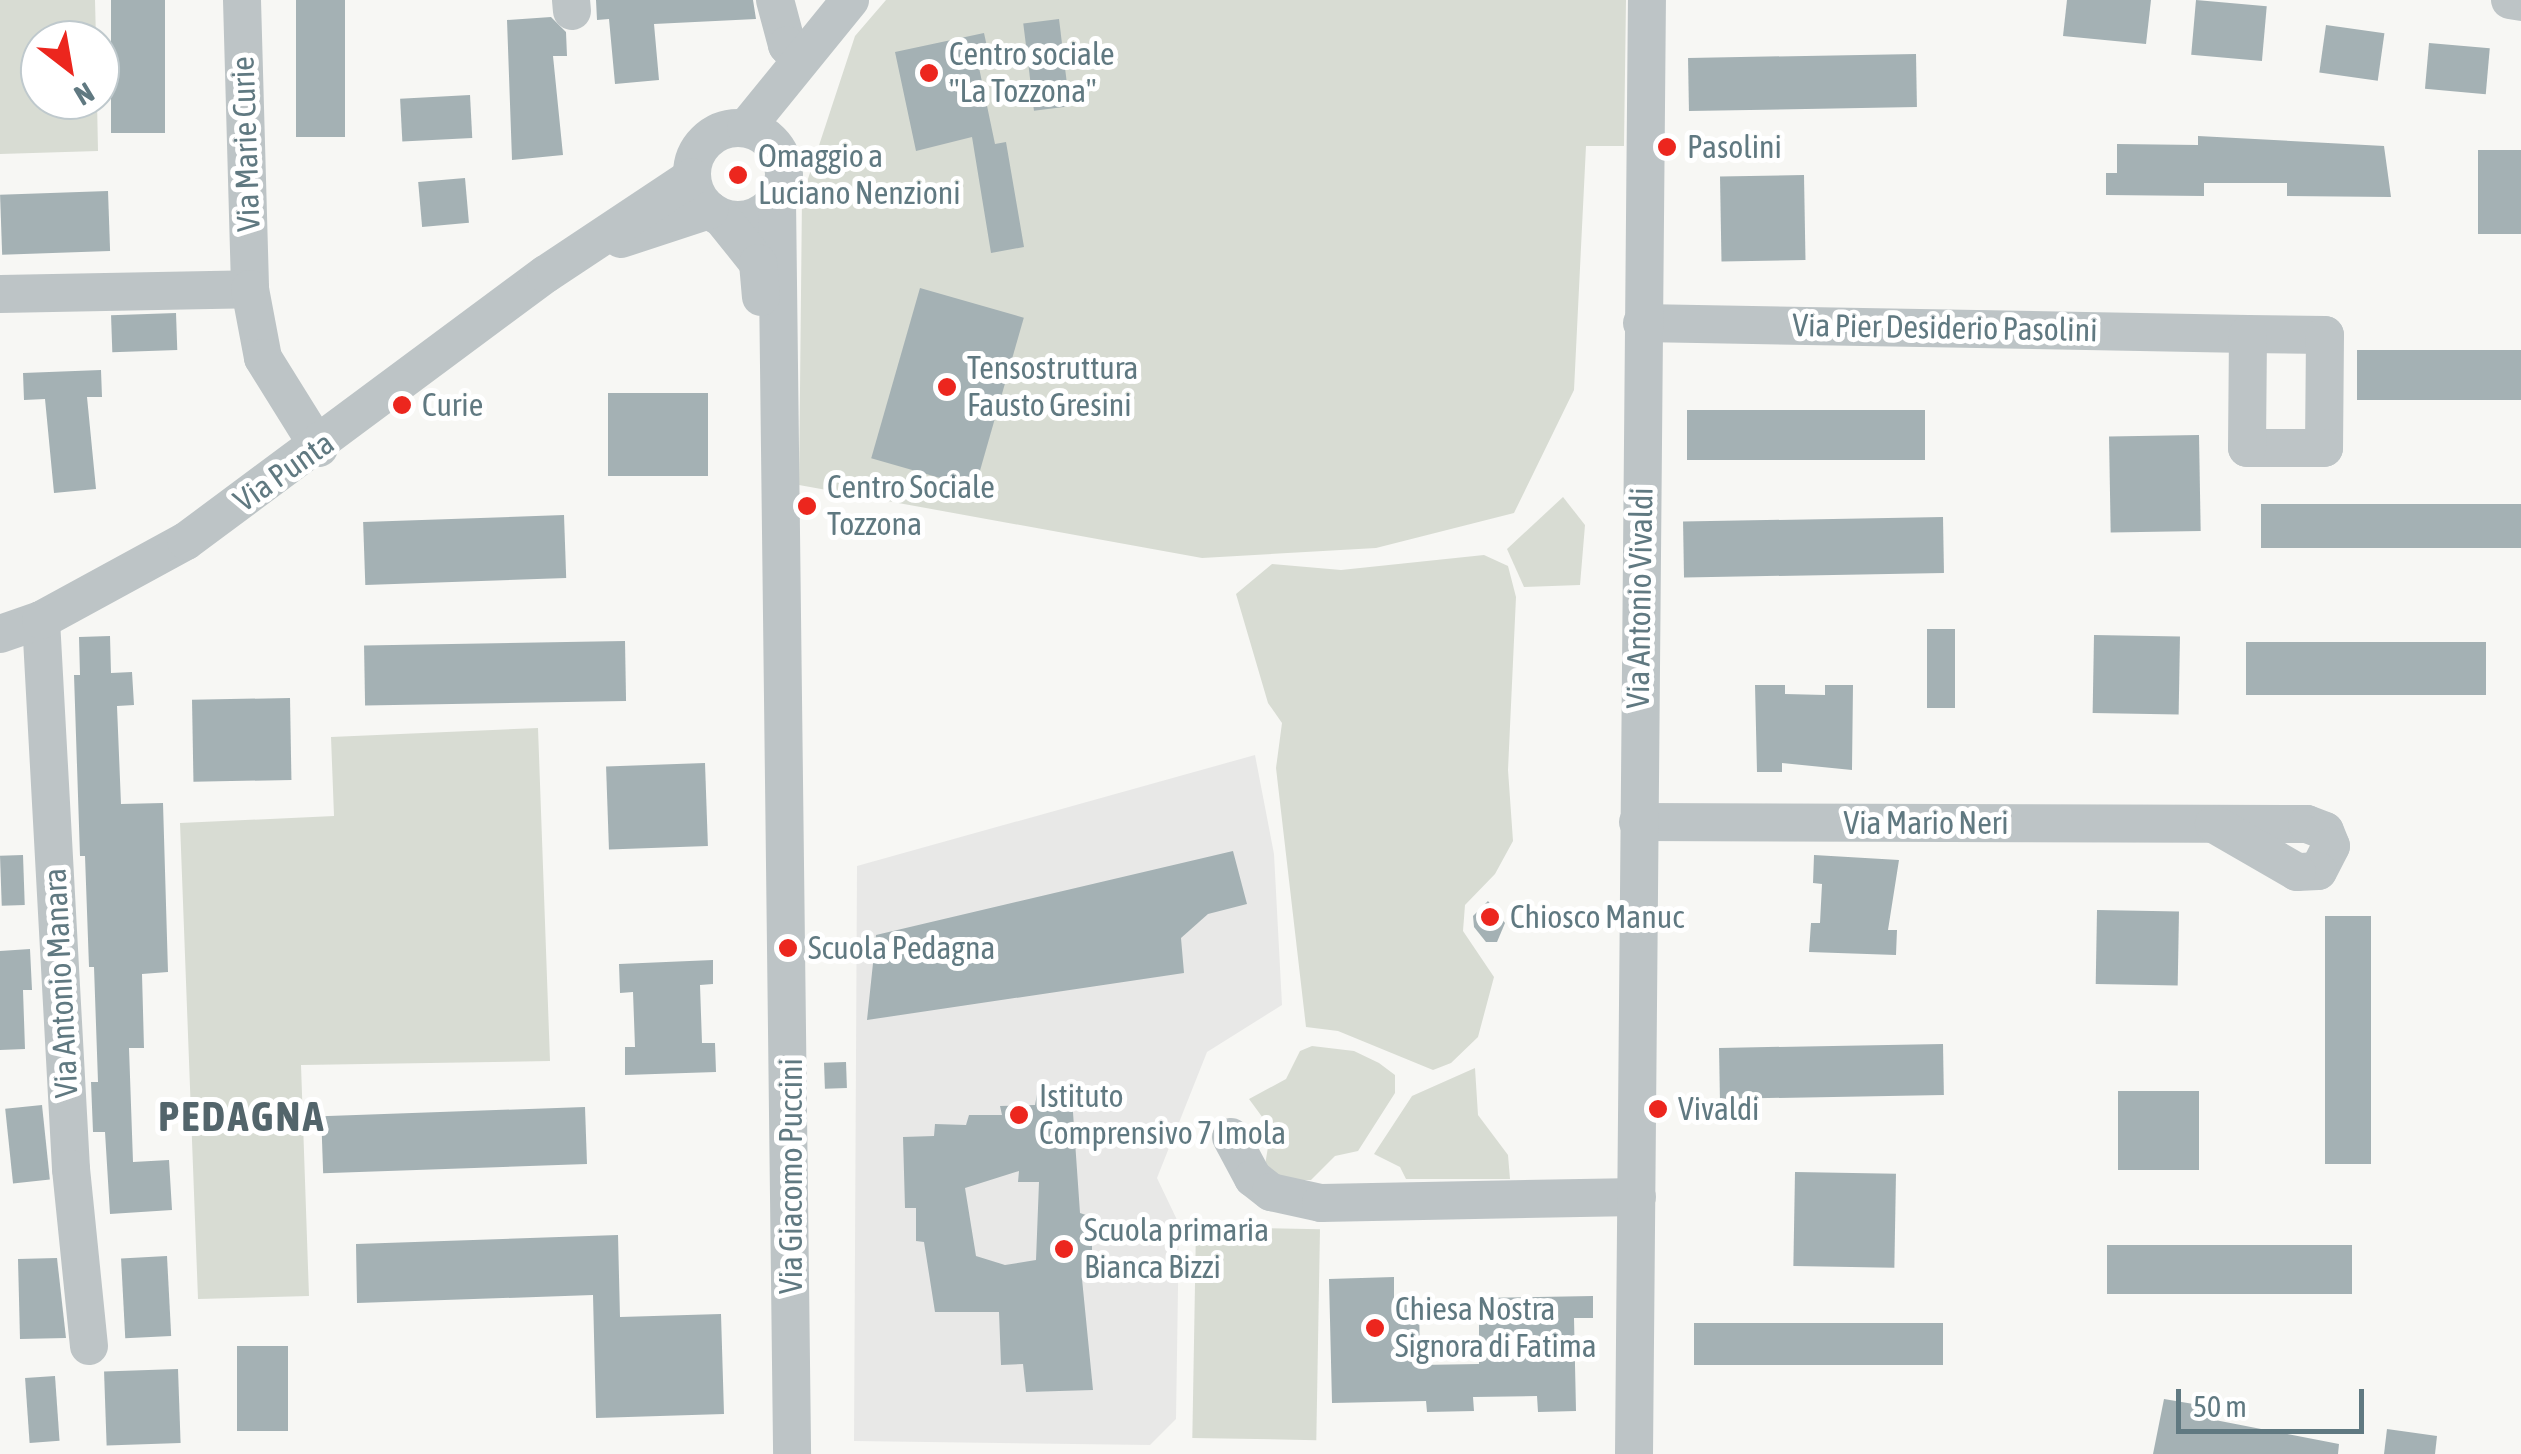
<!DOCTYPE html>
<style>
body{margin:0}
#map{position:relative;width:2521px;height:1454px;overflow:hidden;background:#f7f7f4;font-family:"Asap Condensed",sans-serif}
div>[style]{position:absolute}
.built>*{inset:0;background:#e8e8e7}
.green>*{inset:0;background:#d8dcd3;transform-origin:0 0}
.building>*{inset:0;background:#a4b1b4;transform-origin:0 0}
.minor>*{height:38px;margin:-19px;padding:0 19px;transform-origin:19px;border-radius:19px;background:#bdc4c6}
.minor>.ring{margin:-19px;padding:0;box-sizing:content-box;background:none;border:38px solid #bdc4c6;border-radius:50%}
.dots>*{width:28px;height:28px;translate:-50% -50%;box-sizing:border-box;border:5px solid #fff;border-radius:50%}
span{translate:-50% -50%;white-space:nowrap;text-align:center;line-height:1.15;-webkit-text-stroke:10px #fff;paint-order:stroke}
.poi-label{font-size:32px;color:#607981}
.left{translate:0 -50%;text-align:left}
.street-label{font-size:32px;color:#607981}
.district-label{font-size:42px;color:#53656b;font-weight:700;letter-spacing:2.5px}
.north{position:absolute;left:20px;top:20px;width:100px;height:100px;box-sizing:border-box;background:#fff;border:2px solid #bfc9cd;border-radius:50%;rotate:149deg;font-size:28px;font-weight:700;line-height:40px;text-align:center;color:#607981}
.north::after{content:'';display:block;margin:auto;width:35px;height:45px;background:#ec261e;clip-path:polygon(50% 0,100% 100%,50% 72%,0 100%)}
.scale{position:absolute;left:2176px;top:1389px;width:188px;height:45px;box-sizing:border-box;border:5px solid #607981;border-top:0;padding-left:12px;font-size:30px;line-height:35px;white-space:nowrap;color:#607981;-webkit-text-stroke:8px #fff;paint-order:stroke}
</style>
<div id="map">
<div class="built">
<div style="clip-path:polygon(1255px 755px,1274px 854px,1282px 1005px,1207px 1052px,1157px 1178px,1179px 1224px,1176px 1419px,1150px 1445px,854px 1441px,857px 866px)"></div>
</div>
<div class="green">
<div style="clip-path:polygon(0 0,95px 0,96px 40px,40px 40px,40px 100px,97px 100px,98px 151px,0 154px)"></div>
<div style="clip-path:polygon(886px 0,1626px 0,1624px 146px,1586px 146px,1574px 390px,1514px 513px,1376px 548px,1202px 558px,799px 485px,802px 197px,855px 36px)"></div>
<div style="clip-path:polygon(1563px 497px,1585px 525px,1580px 585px,1524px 587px,1507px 549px)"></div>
<div style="clip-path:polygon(1484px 555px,1508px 566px,1516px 597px,1508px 770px,1513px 841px,1495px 874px,1465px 905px,1463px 931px,1494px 977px,1478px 1037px,1451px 1063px,1433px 1070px,1338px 1031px,1306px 1027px,1276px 768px,1282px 723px,1268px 703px,1236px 594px,1272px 564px,1341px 570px)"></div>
<div style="clip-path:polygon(538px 728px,550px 1061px,301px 1065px,309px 1296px,198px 1299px,180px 823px,334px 816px,331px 737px)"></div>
<div style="clip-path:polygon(1312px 1046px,1354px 1051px,1379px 1063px,1395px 1075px,1395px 1093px,1358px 1151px,1335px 1156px,1311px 1180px,1284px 1180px,1265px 1165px,1271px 1129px,1249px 1099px,1286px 1079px,1300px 1051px)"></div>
<div style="clip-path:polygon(1475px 1068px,1478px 1115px,1508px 1155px,1510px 1179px,1406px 1179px,1400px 1167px,1374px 1154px,1412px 1096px)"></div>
<div style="left:1196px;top:1227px;width:124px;height:211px;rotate:1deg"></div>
</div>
<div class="building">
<div style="left:111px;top:0;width:54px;height:133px"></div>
<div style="left:296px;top:0;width:49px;height:137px"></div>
<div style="clip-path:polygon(596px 0,753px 0,756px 19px,654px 24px,659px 80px,615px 84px,609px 19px,597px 20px)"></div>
<div style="clip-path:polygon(2067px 0,2151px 0,2146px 44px,2063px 36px)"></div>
<div style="left:2196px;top:0;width:71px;height:55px;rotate:5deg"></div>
<div style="clip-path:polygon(551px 17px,566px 32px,567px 56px,553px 56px,563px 155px,512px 160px,507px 20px)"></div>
<div style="left:1059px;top:19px;width:88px;height:36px;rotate:83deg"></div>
<div style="left:2326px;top:25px;width:59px;height:48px;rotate:8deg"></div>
<div style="clip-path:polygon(984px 33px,989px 56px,977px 58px,995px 144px,1006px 142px,1024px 247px,991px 253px,972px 137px,916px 151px,895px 52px)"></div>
<div style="left:2429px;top:43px;width:61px;height:46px;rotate:5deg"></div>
<div style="left:1916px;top:54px;width:53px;height:228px;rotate:89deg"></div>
<div style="left:470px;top:95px;width:43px;height:70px;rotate:87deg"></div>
<div style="clip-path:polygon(2198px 136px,2384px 146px,2391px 197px,2287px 196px,2287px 183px,2204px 183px,2204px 196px,2106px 195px,2106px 173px,2117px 173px,2117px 144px,2198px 145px)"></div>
<div style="left:2521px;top:150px;width:84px;height:43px;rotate:90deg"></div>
<div style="left:1804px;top:175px;width:85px;height:84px;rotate:89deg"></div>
<div style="left:465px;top:178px;width:45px;height:47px;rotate:85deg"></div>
<div style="left:108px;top:191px;width:60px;height:108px;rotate:88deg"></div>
<div style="left:920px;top:288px;width:108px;height:177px;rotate:16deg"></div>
<div style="left:176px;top:313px;width:37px;height:65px;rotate:88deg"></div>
<div style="left:2521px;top:350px;width:50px;height:164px;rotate:90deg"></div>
<div style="clip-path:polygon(101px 370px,102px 397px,87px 397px,96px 489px,54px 493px,45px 399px,24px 400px,23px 373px)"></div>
<div style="left:608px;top:393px;width:100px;height:83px"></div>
<div style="left:1687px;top:410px;width:238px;height:50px"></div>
<div style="left:2199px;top:435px;width:96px;height:90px;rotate:89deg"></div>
<div style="left:2261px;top:504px;width:260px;height:44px"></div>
<div style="left:564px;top:515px;width:63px;height:201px;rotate:88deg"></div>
<div style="left:1943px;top:517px;width:56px;height:260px;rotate:89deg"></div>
<div style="left:1927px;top:629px;width:28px;height:79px"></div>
<div style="left:2094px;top:635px;width:86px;height:78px;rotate:1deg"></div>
<div style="clip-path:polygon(110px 636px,111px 673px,132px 672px,134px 705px,117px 706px,121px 804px,163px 803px,168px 972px,142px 974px,144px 1048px,129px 1048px,133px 1162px,169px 1160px,172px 1210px,110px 1214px,105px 1132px,93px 1132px,91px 1082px,98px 1082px,94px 967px,89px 967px,85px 856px,80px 856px,74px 675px,80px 675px,79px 637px)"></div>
<div style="left:625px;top:641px;width:60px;height:261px;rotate:89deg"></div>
<div style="left:2486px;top:642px;width:53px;height:240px;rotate:90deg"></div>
<div style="clip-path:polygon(1755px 685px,1785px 685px,1785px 694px,1825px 695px,1825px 685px,1853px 685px,1852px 770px,1782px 763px,1782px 772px,1757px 772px)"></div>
<div style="left:290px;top:698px;width:82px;height:98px;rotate:89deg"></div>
<div style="left:705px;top:763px;width:83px;height:99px;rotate:88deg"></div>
<div style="clip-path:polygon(1233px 851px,1247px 904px,1208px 914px,1181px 938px,1184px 973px,867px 1020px,876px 935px)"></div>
<div style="left:23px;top:855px;width:50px;height:23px;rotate:88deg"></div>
<div style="clip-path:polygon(1814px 855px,1899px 860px,1888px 930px,1897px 930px,1896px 955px,1809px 952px,1811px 923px,1820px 923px,1822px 884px,1813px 883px)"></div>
<div style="clip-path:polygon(1488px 901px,1505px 923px,1497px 942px,1486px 942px,1474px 927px,1473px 916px)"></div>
<div style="left:2097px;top:910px;width:82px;height:74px;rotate:1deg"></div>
<div style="left:2325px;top:916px;width:46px;height:248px"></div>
<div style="clip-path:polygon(30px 949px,32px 990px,23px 990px,25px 1049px,0 1050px,0 951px)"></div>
<div style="clip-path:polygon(713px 960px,713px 984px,700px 985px,702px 1043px,715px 1043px,716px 1072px,625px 1075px,625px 1047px,635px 1047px,633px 992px,620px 993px,619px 964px)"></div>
<div style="left:1943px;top:1044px;width:51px;height:224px;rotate:89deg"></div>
<div style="left:846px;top:1062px;width:26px;height:22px;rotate:88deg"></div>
<div style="left:2118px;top:1091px;width:81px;height:79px"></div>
<div style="clip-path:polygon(evenodd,1037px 1094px,1072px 1098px,1080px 1213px,1092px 1217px,1092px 1279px,1082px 1279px,1093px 1390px,1026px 1392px,1023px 1364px,1001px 1365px,999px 1312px,935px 1312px,924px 1242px,916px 1241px,916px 1208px,905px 1208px,903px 1137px,934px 1136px,935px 1124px,966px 1125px,969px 1115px,1002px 1115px,1000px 1106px,1035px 1105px,1037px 1094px,1019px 1171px,1018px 1182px,1039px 1182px,1036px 1260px,1005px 1265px,976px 1256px,965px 1188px,1019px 1171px)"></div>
<div style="left:42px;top:1105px;width:75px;height:37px;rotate:84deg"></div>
<div style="left:585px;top:1107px;width:57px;height:264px;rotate:88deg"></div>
<div style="left:1795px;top:1172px;width:101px;height:94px;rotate:1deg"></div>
<div style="clip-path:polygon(618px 1235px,620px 1317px,721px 1314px,724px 1414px,596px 1418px,593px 1295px,357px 1303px,356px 1244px)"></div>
<div style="left:2107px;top:1245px;width:245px;height:49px"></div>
<div style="left:167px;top:1256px;width:80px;height:46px;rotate:87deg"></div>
<div style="clip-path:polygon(57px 1258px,66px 1338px,20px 1339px,18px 1259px)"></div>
<div style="clip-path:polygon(1394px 1277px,1394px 1301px,1419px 1300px,1420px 1365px,1479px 1364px,1479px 1298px,1593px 1296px,1593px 1318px,1574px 1318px,1576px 1411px,1538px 1412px,1537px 1396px,1473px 1397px,1474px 1411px,1427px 1412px,1426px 1401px,1332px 1403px,1329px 1279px)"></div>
<div style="left:1694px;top:1323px;width:249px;height:42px"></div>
<div style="left:237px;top:1346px;width:51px;height:85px"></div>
<div style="left:178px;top:1369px;width:74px;height:74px;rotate:88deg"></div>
<div style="left:55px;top:1376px;width:65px;height:30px;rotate:86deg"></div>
<div style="clip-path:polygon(2164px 1399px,2217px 1408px,2215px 1420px,2339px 1444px,2338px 1454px,2153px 1454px)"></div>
<div style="clip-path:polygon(2387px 1429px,2437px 1436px,2435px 1454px,2384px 1454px)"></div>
</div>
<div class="minor">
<div style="left:242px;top:0;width:289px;rotate:88.4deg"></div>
<div style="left:571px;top:0;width:11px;rotate:85deg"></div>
<div style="left:775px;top:0;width:47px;rotate:75.1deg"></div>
<div style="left:787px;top:45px;width:17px;rotate:50deg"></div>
<div style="left:2510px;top:0;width:11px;rotate:10deg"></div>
<div class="ring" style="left:692px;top:128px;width:54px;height:54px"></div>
<div style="left:746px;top:128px;width:165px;rotate:-50.9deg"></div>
<div style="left:777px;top:200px;width:1254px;rotate:89.31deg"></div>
<div style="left:722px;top:218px;width:58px;rotate:51.3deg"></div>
<div style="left:758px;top:263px;width:34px;rotate:85deg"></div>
<div style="left:621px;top:239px;width:93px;rotate:-18.2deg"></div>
<div style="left:0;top:294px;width:250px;rotate:-1.1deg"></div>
<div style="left:250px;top:289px;width:70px;rotate:79.3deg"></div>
<div style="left:263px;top:358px;width:106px;rotate:58.1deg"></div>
<div style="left:1642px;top:323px;width:606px;rotate:1.04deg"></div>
<div style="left:2248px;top:334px;width:77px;rotate:0.7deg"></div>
<div style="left:2325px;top:335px;width:113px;rotate:90.5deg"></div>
<div style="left:2324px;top:448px;width:77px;rotate:180deg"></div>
<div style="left:2247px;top:448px;width:114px;rotate:-89.5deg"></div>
<div style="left:41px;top:620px;width:550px;rotate:86.87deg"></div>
<div style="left:71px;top:1169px;width:178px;rotate:84.2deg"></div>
<div style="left:0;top:634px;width:43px;rotate:-18.9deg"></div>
<div style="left:41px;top:620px;width:165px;rotate:-28.6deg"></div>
<div style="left:186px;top:541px;width:448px;rotate:-36.6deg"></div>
<div style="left:546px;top:274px;width:175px;rotate:-33.6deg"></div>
<div style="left:1638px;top:822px;width:669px;rotate:0.17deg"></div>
<div style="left:2307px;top:824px;width:19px;rotate:21deg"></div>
<div style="left:2325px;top:831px;width:16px;rotate:68deg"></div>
<div style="left:2331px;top:846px;width:28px;rotate:117deg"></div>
<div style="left:2318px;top:871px;width:21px;rotate:177deg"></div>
<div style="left:2297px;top:872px;width:96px;rotate:-150deg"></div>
<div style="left:1231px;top:1137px;width:47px;rotate:61.8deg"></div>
<div style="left:1253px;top:1178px;width:23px;rotate:38deg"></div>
<div style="left:1271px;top:1192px;width:51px;rotate:12.4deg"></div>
<div style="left:1321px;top:1203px;width:316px;rotate:-1.1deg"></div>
<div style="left:1634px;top:1454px;width:1454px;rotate:-89.49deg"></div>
</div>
<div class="dots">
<div style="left:929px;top:73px;background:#ec261e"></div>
<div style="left:1667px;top:147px;background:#ec261e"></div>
<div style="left:738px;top:175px;background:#ec261e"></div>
<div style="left:947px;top:387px;background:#ec261e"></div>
<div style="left:402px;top:405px;background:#ec261e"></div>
<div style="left:807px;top:506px;background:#ec261e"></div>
<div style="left:1490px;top:917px;background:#ec261e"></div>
<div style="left:788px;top:948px;background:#ec261e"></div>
<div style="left:1658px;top:1109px;background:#ec261e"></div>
<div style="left:1019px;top:1115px;background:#ec261e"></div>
<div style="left:1064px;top:1249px;background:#ec261e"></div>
<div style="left:1375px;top:1328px;background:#ec261e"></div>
</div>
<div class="poi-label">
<span class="left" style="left:949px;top:73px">Centro sociale<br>"La Tozzona"</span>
<span class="left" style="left:1687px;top:147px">Pasolini</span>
<span class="left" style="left:758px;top:175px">Omaggio a<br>Luciano Nenzioni</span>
<span class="left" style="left:967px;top:387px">Tensostruttura<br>Fausto Gresini</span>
<span class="left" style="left:422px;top:405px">Curie</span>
<span class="left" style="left:827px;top:506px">Centro Sociale<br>Tozzona</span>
<span class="left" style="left:1510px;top:917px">Chiosco Manuc</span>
<span class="left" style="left:808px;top:948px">Scuola Pedagna</span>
<span class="left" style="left:1039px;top:1115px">Istituto<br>Comprensivo 7 Imola</span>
<span class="left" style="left:1678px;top:1109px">Vivaldi</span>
<span class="left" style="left:1084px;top:1249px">Scuola primaria<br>Bianca Bizzi</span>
<span class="left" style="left:1395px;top:1328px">Chiesa Nostra<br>Signora di Fatima</span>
</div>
<div class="street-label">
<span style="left:246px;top:144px;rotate:-92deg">Via Marie Curie</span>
<span style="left:1945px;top:328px;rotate:1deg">Via Pier Desiderio Pasolini</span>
<span style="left:284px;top:472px;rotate:-35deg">Via Punta</span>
<span style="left:1640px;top:598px;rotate:-89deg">Via Antonio Vivaldi</span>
<span style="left:1926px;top:823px">Via Mario Neri</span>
<span style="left:61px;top:983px;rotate:-93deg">Via Antonio Manara</span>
<span style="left:791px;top:1176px;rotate:-90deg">Via Giacomo Puccini</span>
</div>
<div class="district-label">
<span style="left:242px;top:1116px">PEDAGNA</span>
</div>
<div class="north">N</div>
<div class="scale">50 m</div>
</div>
